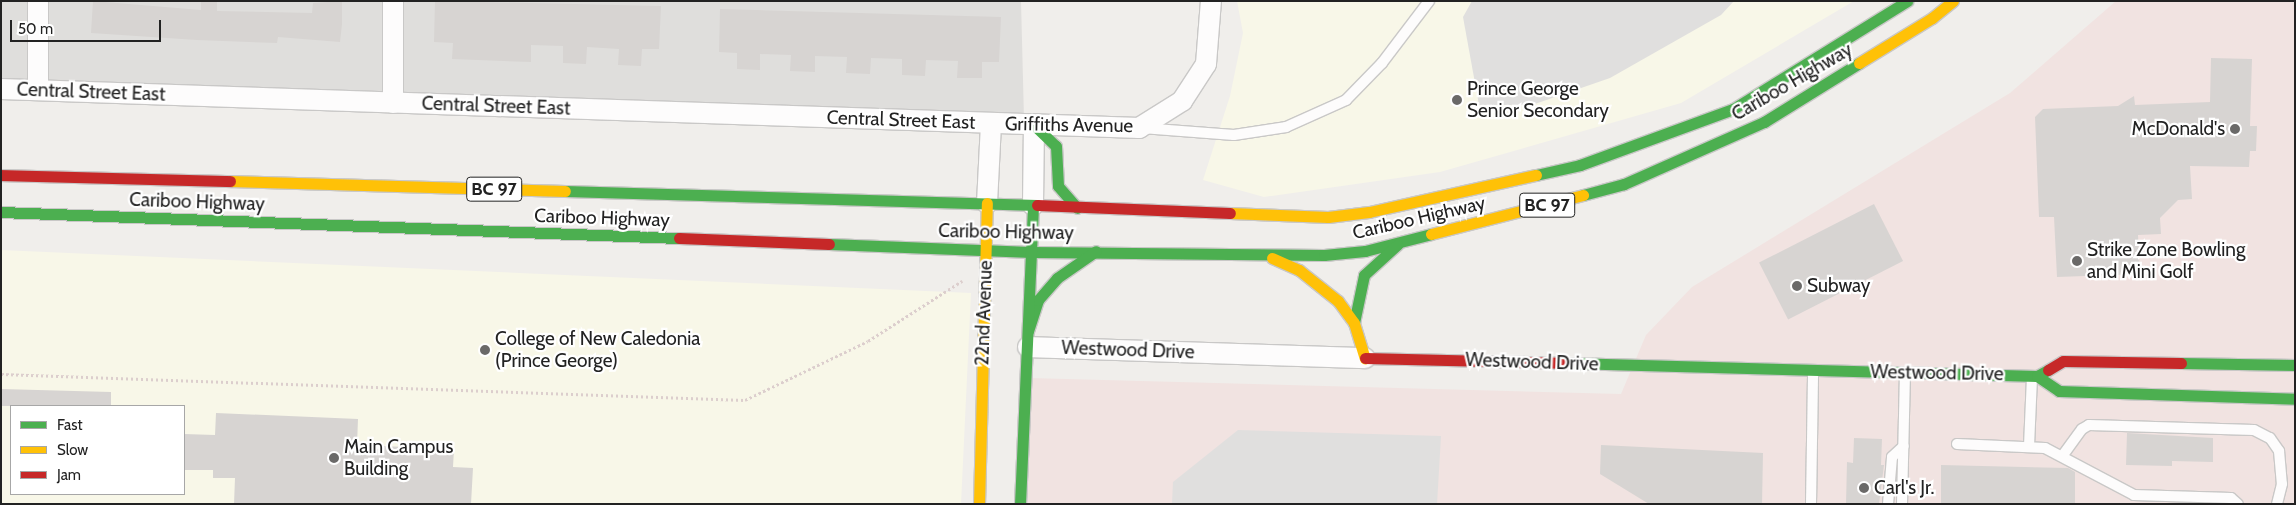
<!DOCTYPE html>
<style>
body{margin:0}
#map{position:relative;width:2296px;height:505px;overflow:hidden;background:#f0eeeb;font-family:Cabin,sans-serif}
div>[style]{position:absolute}
.residential>*{inset:0;background:#dfdedc}
.commercial>*{inset:0;background:#f1e3e1}
.education>*{inset:0;background:#f8f7e8}
.parking>*{inset:0;background:#e0dfde}
.building>*{inset:0;background:#d7d4d2;transform-origin:0 0}
.path>*{height:3px;margin-top:-1.5px;transform-origin:0;background:repeating-linear-gradient(90deg,#dccecd 0 2.5px,transparent 0 5px)}
.roads{filter:drop-shadow(1px 0 #c9c8c7) drop-shadow(-1px 0 #c9c8c7) drop-shadow(0 1px #c9c8c7) drop-shadow(0 -1px #c9c8c7)}
.lane>*{height:10px;margin:-5px;padding:0 5px;transform-origin:5px;border-radius:5px;background:#fdfcfc}
.street>*{height:20px;margin:-10px;padding:0 10px;transform-origin:10px;border-radius:10px;background:#fdfcfc}
.fast>*{height:11px;margin:-5.5px;padding:0 5.5px;transform-origin:5.5px;border-radius:5.5px;background:#4caf50}
.slow>*{height:11px;margin:-5.5px;padding:0 5.5px;transform-origin:5.5px;border-radius:5.5px;background:#ffc107}
.jam>*{height:11px;margin:-5.5px;padding:0 5.5px;transform-origin:5.5px;border-radius:5.5px;background:#c62828}
.dots>*{width:14px;height:14px;translate:-50% -50%;box-sizing:border-box;border:2px solid #fff;border-radius:50%}
span{translate:-50% -50%;white-space:nowrap;text-align:center;line-height:1.15;-webkit-text-stroke:4.5px #fff;paint-order:stroke}
.shield-label span{padding:1px 4px;background:#fff;border:1px solid;border-radius:4px;-webkit-text-stroke-width:0}
.shield-label{font-size:18px;color:#222;font-weight:700}
.street-label{font-size:19px;color:#222}
.poi-label{font-size:19px;color:#222}
.left{translate:0 -50%;text-align:left}
.right{translate:-100% -50%;text-align:right}
.frame{position:absolute;inset:0;border:2px solid #222;pointer-events:none}
.legend{position:absolute;left:10px;top:405px;width:175px;height:90px;box-sizing:border-box;background:#fff;border:1px solid #a7a7a7;margin:0;padding:6px 9px;list-style:none;font-size:15px;color:#222}
.legend li{display:flex;align-items:center;gap:10px;height:25px}
.legend b{width:25px;border:1px solid #a7a7a7}
.scale{position:absolute;left:10px;top:20px;width:151px;height:22px;box-sizing:border-box;border:2px solid #222;border-top:0;padding-left:6px;font-size:15px;line-height:18px;white-space:nowrap;color:#222;-webkit-text-stroke:4px #fff;paint-order:stroke}
</style>
<div id="map">
<div class="residential">
<div style="clip-path:polygon(1px 1px,1021px 1px,1024px 119px,1px 81px)"></div>
</div>
<div class="commercial">
<div style="clip-path:polygon(2116px 1px,2295px 1px,2295px 504px,1022px 504px,1029px 378px,1621px 394px,1646px 335px,1692px 287px,2010px 93px)"></div>
</div>
<div class="education">
<div style="clip-path:polygon(1237px 1px,1854px 1px,1681px 103px,1440px 172px,1264px 197px,1203px 180px,1230px 96px,1243px 33px)"></div>
<div style="clip-path:polygon(evenodd,1px 250px,971px 293px,961px 504px,1px 504px,1px 250px,11px 406px,184px 406px,184px 494px,11px 494px,11px 406px)"></div>
</div>
<div class="parking">
<div style="clip-path:polygon(1472px 1px,1734px 1px,1721px 15px,1610px 78px,1532px 105px,1479px 105px,1463px 17px)"></div>
<div style="clip-path:polygon(1238px 430px,1441px 436px,1437px 504px,1172px 504px,1173px 482px)"></div>
</div>
<div class="building">
<div style="clip-path:polygon(93px 1px,201px 10px,201px 2px,217px 2px,217px 11px,312px 13px,313px 3px,342px 1px,342px 24px,340px 42px,278px 37px,277px 43px,197px 40px,91px 33px)"></div>
<div style="clip-path:polygon(435px 1px,661px 6px,659px 49px,642px 49px,641px 66px,618px 65px,619px 49px,587px 47px,586px 64px,563px 63px,563px 46px,531px 45px,531px 62px,452px 59px,453px 43px,434px 42px)"></div>
<div style="clip-path:polygon(720px 9px,1001px 17px,999px 62px,982px 62px,982px 78px,957px 78px,958px 61px,926px 60px,925px 76px,902px 75px,902px 59px,871px 58px,870px 74px,846px 73px,847px 57px,815px 56px,815px 72px,790px 71px,791px 55px,760px 54px,760px 70px,737px 69px,737px 53px,719px 52px)"></div>
<div style="clip-path:polygon(2211px 58px,2252px 59px,2250px 126px,2257px 126px,2256px 151px,2250px 151px,2249px 167px,2190px 166px,2192px 199px,2178px 200px,2160px 218px,2161px 234px,2138px 235px,2140px 274px,2057px 277px,2054px 217px,2039px 217px,2035px 117px,2043px 109px,2118px 106px,2134px 96px,2135px 105px,2210px 102px)"></div>
<div style="left:1874px;top:204px;width:64px;height:129px;rotate:63deg"></div>
<div style="clip-path:polygon(1px 389px,111px 392px,111px 406px,1px 406px)"></div>
<div style="clip-path:polygon(216px 413px,358px 419px,357px 445px,454px 449px,453px 467px,473px 468px,471px 504px,234px 504px,235px 478px,213px 478px,213px 470px,184px 470px,184px 434px,215px 435px)"></div>
<div style="clip-path:polygon(2127px 433px,2213px 438px,2213px 462px,2172px 461px,2172px 466px,2126px 465px)"></div>
<div style="clip-path:polygon(1854px 438px,1882px 439px,1881px 465px,1884px 465px,1879px 504px,1846px 504px,1847px 462px,1853px 463px)"></div>
<div style="clip-path:polygon(1601px 445px,1763px 453px,1762px 504px,1649px 504px,1600px 474px)"></div>
<div style="clip-path:polygon(1941px 465px,2068px 468px,2075px 472px,2075px 504px,1941px 504px)"></div>
</div>
<div class="path">
<div style="left:1px;top:374px;width:744px;rotate:2deg"></div>
<div style="left:745px;top:400px;width:136px;rotate:-25.6deg"></div>
<div style="left:868px;top:341px;width:112px;rotate:-32.6deg"></div>
</div>
<div class="roads">
<div class="lane">
<div style="left:1142px;top:128px;width:92px;rotate:4.4deg"></div>
<div style="left:1234px;top:135px;width:53px;rotate:-8.7deg"></div>
<div style="left:1286px;top:127px;width:66px;rotate:-24.2deg"></div>
<div style="left:1346px;top:100px;width:52px;rotate:-45.8deg"></div>
<div style="left:1382px;top:63px;width:78px;rotate:-52.8deg"></div>
<div style="left:1957px;top:444px;width:88px;rotate:2.6deg"></div>
<div style="left:2045px;top:448px;width:101px;rotate:27.8deg"></div>
<div style="left:2134px;top:495px;width:97px;rotate:1.8deg"></div>
<div style="left:2231px;top:498px;width:9px;rotate:41deg"></div>
<div style="left:2029px;top:446px;width:69px;rotate:-87.5deg"></div>
<div style="left:2063px;top:455px;width:32px;rotate:-54deg"></div>
<div style="left:2082px;top:429px;width:8px;rotate:-30deg"></div>
<div style="left:2089px;top:425px;width:165px;rotate:1.7deg"></div>
<div style="left:2254px;top:430px;width:18px;rotate:27deg"></div>
<div style="left:2270px;top:438px;width:16px;rotate:55deg"></div>
<div style="left:2279px;top:451px;width:33px;rotate:85deg"></div>
<div style="left:2282px;top:484px;width:21px;rotate:104deg"></div>
<div style="left:1811px;top:504px;width:133px;rotate:-89.1deg"></div>
<div style="left:1888px;top:504px;width:47px;rotate:-85.1deg"></div>
<div style="left:1892px;top:457px;width:16px;rotate:-43deg"></div>
<div style="left:1902px;top:504px;width:132px;rotate:-88.7deg"></div>
</div>
<div class="street">
<div style="left:38px;top:1px;width:89px;rotate:90deg"></div>
<div style="left:1px;top:89px;width:1139px;rotate:1.96deg"></div>
<div style="left:1139px;top:128px;width:51px;rotate:-32.1deg"></div>
<div style="left:1182px;top:101px;width:44px;rotate:-57deg"></div>
<div style="left:1206px;top:64px;width:63px;rotate:-85.5deg"></div>
<div style="left:393px;top:103px;width:102px;rotate:-90deg"></div>
<div style="left:987px;top:203px;width:80px;rotate:-87.1deg"></div>
<div style="left:1033px;top:205px;width:80px;rotate:-89.3deg"></div>
<div style="left:1028px;top:347px;width:337px;rotate:1.9deg"></div>
</div>
<div class="fast">
<div style="left:1034px;top:125px;width:30px;rotate:44deg"></div>
<div style="left:1056px;top:146px;width:40px;rotate:87.1deg"></div>
<div style="left:1058px;top:186px;width:29px;rotate:49deg"></div>
<div style="left:1536px;top:175px;width:45px;rotate:-12.8deg"></div>
<div style="left:1580px;top:165px;width:163px;rotate:-20.1deg"></div>
<div style="left:1733px;top:109px;width:205px;rotate:-31.8deg"></div>
<div style="left:565px;top:191px;width:472px;rotate:1.7deg"></div>
<div style="left:1583px;top:195px;width:42px;rotate:-15deg"></div>
<div style="left:1624px;top:184px;width:153px;rotate:-23.9deg"></div>
<div style="left:1764px;top:122px;width:112px;rotate:-31.8deg"></div>
<div style="left:1px;top:212px;width:678px;rotate:2.2deg"></div>
<div style="left:829px;top:244px;width:202px;rotate:2.3deg"></div>
<div style="left:1031px;top:252px;width:293px;rotate:0.6deg"></div>
<div style="left:1324px;top:255px;width:41px;rotate:-5.6deg"></div>
<div style="left:1365px;top:251px;width:68px;rotate:-14.4deg"></div>
<div style="left:1354px;top:323px;width:49px;rotate:-78.2deg"></div>
<div style="left:1364px;top:275px;width:45px;rotate:-42.3deg"></div>
<div style="left:1028px;top:331px;width:33px;rotate:-72deg"></div>
<div style="left:1038px;top:300px;width:29px;rotate:-49deg"></div>
<div style="left:1057px;top:278px;width:47px;rotate:-34.7deg"></div>
<div style="left:1570px;top:363px;width:467px;rotate:1.6deg"></div>
<div style="left:2037px;top:376px;width:13px;rotate:-29deg"></div>
<div style="left:2181px;top:363px;width:114px;rotate:1deg"></div>
<div style="left:2037px;top:376px;width:27px;rotate:34deg"></div>
<div style="left:2059px;top:391px;width:236px;rotate:1.9deg"></div>
<div style="left:1020px;top:504px;width:299px;rotate:-87.5deg"></div>
</div>
<div class="slow">
<div style="left:1859px;top:63px;width:86px;rotate:-31.7deg"></div>
<div style="left:1932px;top:18px;width:27px;rotate:-39deg"></div>
<div style="left:230px;top:181px;width:335px;rotate:1.7deg"></div>
<div style="left:1230px;top:213px;width:98px;rotate:2.3deg"></div>
<div style="left:1328px;top:217px;width:41px;rotate:-7deg"></div>
<div style="left:1369px;top:212px;width:171px;rotate:-12.5deg"></div>
<div style="left:1431px;top:234px;width:157px;rotate:-14.4deg"></div>
<div style="left:1272px;top:258px;width:30px;rotate:24deg"></div>
<div style="left:1299px;top:270px;width:50px;rotate:38.5deg"></div>
<div style="left:1338px;top:301px;width:27px;rotate:54deg"></div>
<div style="left:1354px;top:323px;width:37px;rotate:73deg"></div>
<div style="left:979px;top:504px;width:301px;rotate:-88.5deg"></div>
</div>
<div class="jam">
<div style="left:1px;top:175px;width:229px;rotate:1.5deg"></div>
<div style="left:1037px;top:205px;width:193px;rotate:2.4deg"></div>
<div style="left:679px;top:238px;width:150px;rotate:2.3deg"></div>
<div style="left:1365px;top:358px;width:205px;rotate:1.4deg"></div>
<div style="left:2048px;top:370px;width:17px;rotate:-31deg"></div>
<div style="left:2063px;top:361px;width:118px;rotate:1deg"></div>
</div>
</div>
<div class="dots">
<div style="left:1457px;top:100px;background:#6a6968"></div>
<div style="left:2235px;top:129px;background:#6a6968"></div>
<div style="left:2077px;top:261px;background:#6a6968"></div>
<div style="left:1797px;top:286px;background:#6a6968"></div>
<div style="left:485px;top:350px;background:#6a6968"></div>
<div style="left:334px;top:458px;background:#6a6968"></div>
<div style="left:1864px;top:488px;background:#6a6968"></div>
</div>
<div class="shield-label">
<span style="left:494px;top:189px">BC 97</span>
<span style="left:1547px;top:205px">BC 97</span>
</div>
<div class="street-label">
<span style="left:1792px;top:82px;rotate:-30deg">Cariboo Highway</span>
<span style="left:91px;top:92px;rotate:2deg">Central Street East</span>
<span style="left:496px;top:106px;rotate:2deg">Central Street East</span>
<span style="left:901px;top:120px;rotate:2deg">Central Street East</span>
<span style="left:1069px;top:125px;rotate:1deg">Griffiths Avenue</span>
<span style="left:197px;top:202px;rotate:2deg">Cariboo Highway</span>
<span style="left:602px;top:218px;rotate:2deg">Cariboo Highway</span>
<span style="left:1419px;top:218px;rotate:-13deg">Cariboo Highway</span>
<span style="left:1006px;top:232px;rotate:1deg">Cariboo Highway</span>
<span style="left:984px;top:313px;rotate:-88deg">22nd Avenue</span>
<span style="left:1128px;top:350px;rotate:2deg">Westwood Drive</span>
<span style="left:1532px;top:362px;rotate:2deg">Westwood Drive</span>
<span style="left:1937px;top:373px;rotate:1deg">Westwood Drive</span>
</div>
<div class="poi-label">
<span class="left" style="left:1467px;top:100px">Prince George<br>Senior Secondary</span>
<span class="right" style="left:2225px;top:129px">McDonald's</span>
<span class="left" style="left:2087px;top:261px">Strike Zone Bowling<br>and Mini Golf</span>
<span class="left" style="left:1807px;top:286px">Subway</span>
<span class="left" style="left:495px;top:350px">College of New Caledonia<br>(Prince George)</span>
<span class="left" style="left:344px;top:458px">Main Campus<br>Building</span>
<span class="left" style="left:1874px;top:488px">Carl's Jr.</span>
</div>
<div class="frame"></div>
<ul class="legend">
<li><b style="height:6px;background:#4caf50"></b>Fast</li>
<li><b style="height:6px;background:#ffc107"></b>Slow</li>
<li><b style="height:6px;background:#c62828"></b>Jam</li>
</ul>
<div class="scale">50 m</div>
</div>
